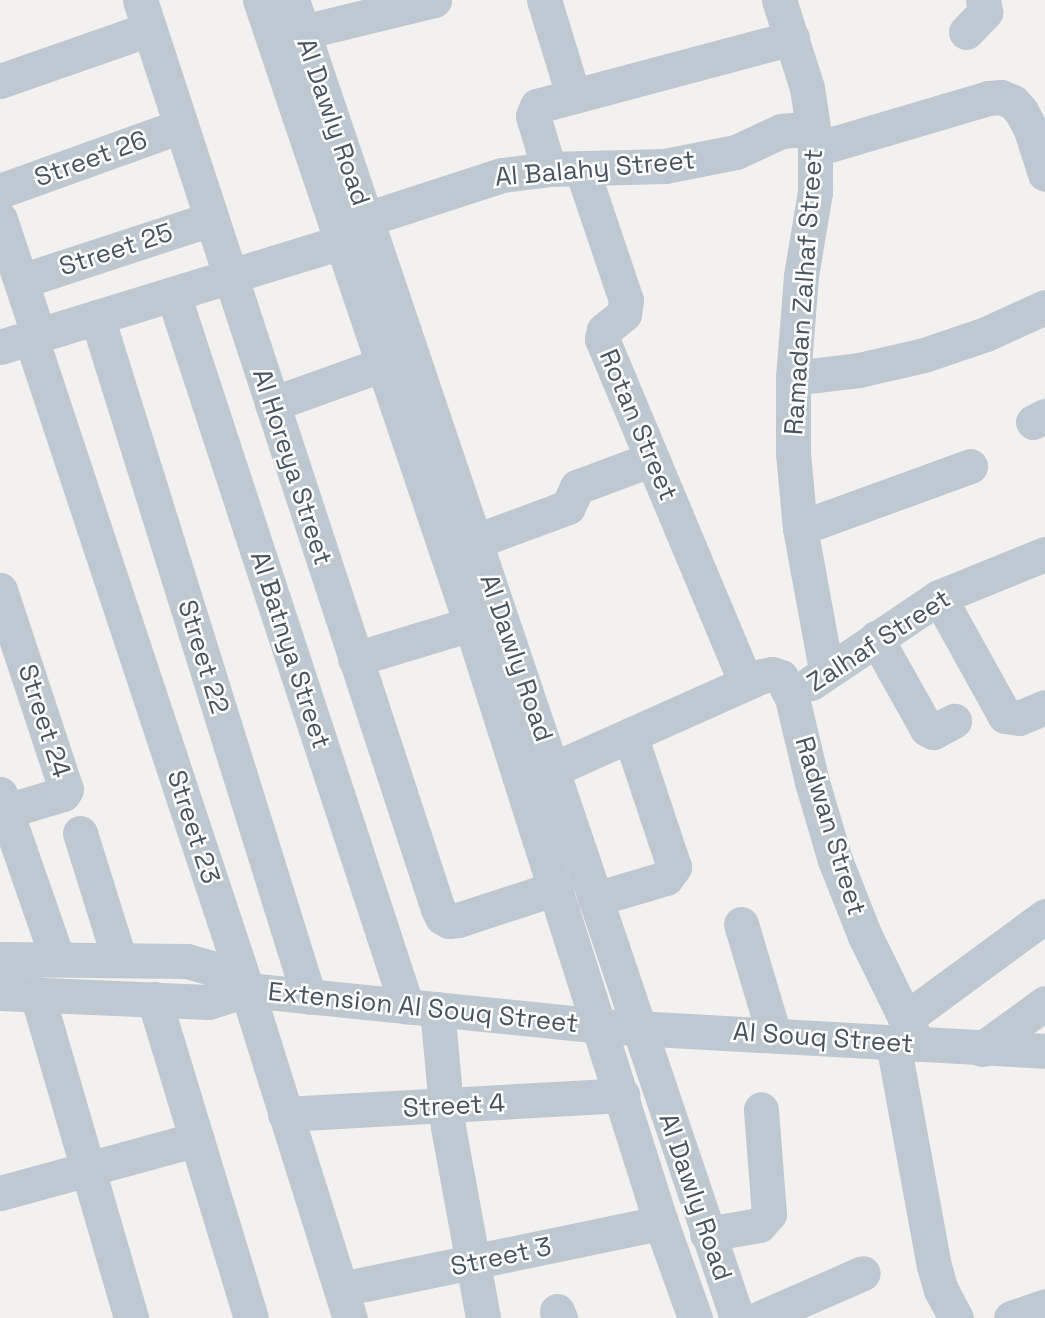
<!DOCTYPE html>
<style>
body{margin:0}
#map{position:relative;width:1045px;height:1318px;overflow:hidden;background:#f3f0f0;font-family:"Space Grotesk",sans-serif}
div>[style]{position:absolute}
.minor>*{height:35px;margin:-17.5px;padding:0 17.5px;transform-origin:17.5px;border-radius:17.5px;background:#bdc8d1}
span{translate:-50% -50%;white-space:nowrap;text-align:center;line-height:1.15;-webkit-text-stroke:5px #fff;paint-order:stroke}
.street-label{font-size:26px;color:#475460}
</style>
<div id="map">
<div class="minor">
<div style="left:140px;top:0;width:957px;rotate:71.85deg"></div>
<div style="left:438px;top:909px;width:9px;rotate:63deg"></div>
<div style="left:442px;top:917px;width:8px;rotate:30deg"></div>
<div style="left:449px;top:921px;width:9px;rotate:-6deg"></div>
<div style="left:458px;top:920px;width:103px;rotate:-18.1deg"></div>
<div style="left:260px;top:0;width:659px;rotate:71.32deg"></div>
<div style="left:471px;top:624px;width:628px;rotate:72.4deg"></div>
<div style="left:661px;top:1223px;width:101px;rotate:70.3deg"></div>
<div style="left:292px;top:0;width:1391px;rotate:71.34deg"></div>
<div style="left:544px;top:0;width:99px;rotate:73deg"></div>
<div style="left:779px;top:0;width:92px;rotate:72.3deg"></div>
<div style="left:807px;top:88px;width:53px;rotate:81.3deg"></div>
<div style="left:815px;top:140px;width:52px;rotate:90deg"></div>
<div style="left:815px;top:192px;width:85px;rotate:99.5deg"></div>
<div style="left:801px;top:276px;width:102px;rotate:94.5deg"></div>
<div style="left:793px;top:378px;width:75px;rotate:90deg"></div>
<div style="left:793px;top:453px;width:75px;rotate:84.7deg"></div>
<div style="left:800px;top:528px;width:144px;rotate:79.6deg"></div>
<div style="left:303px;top:32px;width:135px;rotate:-13.7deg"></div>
<div style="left:966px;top:32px;width:28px;rotate:-46deg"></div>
<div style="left:985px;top:12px;width:12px;rotate:-99deg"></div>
<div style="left:0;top:81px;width:158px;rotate:-19.2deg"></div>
<div style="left:816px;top:149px;width:179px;rotate:-16.5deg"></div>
<div style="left:988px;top:98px;width:13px;rotate:-4deg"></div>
<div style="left:1001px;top:97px;width:13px;rotate:23deg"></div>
<div style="left:1013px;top:102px;width:12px;rotate:48deg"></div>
<div style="left:1021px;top:111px;width:21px;rotate:62deg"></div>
<div style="left:1031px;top:130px;width:46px;rotate:72.3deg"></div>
<div style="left:549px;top:169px;width:55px;rotate:-106.8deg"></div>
<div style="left:533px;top:116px;width:11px;rotate:-68deg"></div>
<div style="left:537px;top:106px;width:264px;rotate:-14.9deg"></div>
<div style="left:582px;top:170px;width:137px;rotate:71.3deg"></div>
<div style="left:626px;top:300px;width:14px;rotate:98deg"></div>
<div style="left:624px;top:314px;width:26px;rotate:141deg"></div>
<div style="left:604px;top:330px;width:9px;rotate:103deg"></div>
<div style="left:602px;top:339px;width:373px;rotate:67.3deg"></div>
<div style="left:0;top:191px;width:192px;rotate:-19.8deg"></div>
<div style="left:0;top:219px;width:123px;rotate:71.6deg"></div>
<div style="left:345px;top:226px;width:165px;rotate:-18deg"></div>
<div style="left:502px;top:175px;width:47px;rotate:-7.3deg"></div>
<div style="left:549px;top:169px;width:116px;rotate:-1.5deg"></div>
<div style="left:665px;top:166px;width:72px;rotate:-11.2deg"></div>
<div style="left:736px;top:152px;width:50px;rotate:-25deg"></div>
<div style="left:781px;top:131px;width:32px;rotate:-5deg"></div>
<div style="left:21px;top:281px;width:200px;rotate:-18.1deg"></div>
<div style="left:173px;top:294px;width:750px;rotate:71.83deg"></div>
<div style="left:97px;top:317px;width:712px;rotate:72.68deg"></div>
<div style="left:31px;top:338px;width:687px;rotate:71.67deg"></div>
<div style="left:247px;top:990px;width:344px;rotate:72.6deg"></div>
<div style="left:0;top:347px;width:358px;rotate:-17.1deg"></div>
<div style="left:793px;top:378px;width:66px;rotate:-6.9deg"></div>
<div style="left:859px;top:370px;width:67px;rotate:-13deg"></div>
<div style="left:924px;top:355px;width:65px;rotate:-18.7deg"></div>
<div style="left:986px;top:334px;width:65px;rotate:-24.6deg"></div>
<div style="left:272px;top:404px;width:119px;rotate:-19.7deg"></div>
<div style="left:1033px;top:422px;width:13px;rotate:-27deg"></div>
<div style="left:800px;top:528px;width:181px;rotate:-20deg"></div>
<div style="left:476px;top:541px;width:98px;rotate:-20.3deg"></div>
<div style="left:568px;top:507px;width:22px;rotate:-66deg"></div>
<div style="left:577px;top:487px;width:80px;rotate:-20.5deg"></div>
<div style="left:0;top:590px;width:210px;rotate:71.7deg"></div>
<div style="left:66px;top:789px;width:6px;rotate:121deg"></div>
<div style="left:63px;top:794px;width:59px;rotate:163.4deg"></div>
<div style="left:939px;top:597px;width:136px;rotate:61deg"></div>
<div style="left:1005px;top:716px;width:14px;rotate:8deg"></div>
<div style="left:1019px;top:718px;width:28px;rotate:-23deg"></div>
<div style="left:876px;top:638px;width:104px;rotate:60.7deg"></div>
<div style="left:927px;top:729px;width:7px;rotate:27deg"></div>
<div style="left:933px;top:732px;width:24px;rotate:-28deg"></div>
<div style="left:355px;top:659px;width:121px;rotate:-16.8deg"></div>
<div style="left:811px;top:683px;width:154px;rotate:-33.9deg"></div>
<div style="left:939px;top:597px;width:114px;rotate:-22.1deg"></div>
<div style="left:554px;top:769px;width:228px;rotate:-24.1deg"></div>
<div style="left:762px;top:676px;width:10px;rotate:-11deg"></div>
<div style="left:772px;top:674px;width:9px;rotate:18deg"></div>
<div style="left:781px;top:677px;width:24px;rotate:62deg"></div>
<div style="left:792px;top:698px;width:86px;rotate:76.6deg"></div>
<div style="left:812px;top:782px;width:81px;rotate:73.6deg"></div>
<div style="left:835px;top:860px;width:82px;rotate:68.5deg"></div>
<div style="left:865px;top:936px;width:120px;rotate:63.9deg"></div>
<div style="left:0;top:794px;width:174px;rotate:70.8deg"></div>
<div style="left:80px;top:833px;width:131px;rotate:72.7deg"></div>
<div style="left:595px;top:899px;width:74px;rotate:-16.5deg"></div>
<div style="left:666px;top:878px;width:14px;rotate:-54deg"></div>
<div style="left:674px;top:867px;width:139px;rotate:-108.4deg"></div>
<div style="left:741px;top:924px;width:116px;rotate:73.4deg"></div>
<div style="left:0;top:959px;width:187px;rotate:0.6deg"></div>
<div style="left:187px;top:961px;width:33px;rotate:16deg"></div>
<div style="left:219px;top:970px;width:34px;rotate:36deg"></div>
<div style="left:0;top:993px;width:208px;rotate:2.5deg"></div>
<div style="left:208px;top:1002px;width:41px;rotate:-17.1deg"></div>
<div style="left:247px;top:990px;width:355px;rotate:5.8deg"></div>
<div style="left:600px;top:1026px;width:446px;rotate:3.2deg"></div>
<div style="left:37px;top:994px;width:337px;rotate:73.8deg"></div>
<div style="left:154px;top:999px;width:333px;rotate:73.1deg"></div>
<div style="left:437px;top:1009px;width:119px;rotate:84.7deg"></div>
<div style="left:448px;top:1127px;width:194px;rotate:79.6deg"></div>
<div style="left:905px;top:1019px;width:174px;rotate:-36.3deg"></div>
<div style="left:893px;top:1043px;width:227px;rotate:79.6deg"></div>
<div style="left:934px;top:1266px;width:25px;rotate:74deg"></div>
<div style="left:941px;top:1290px;width:32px;rotate:62deg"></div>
<div style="left:982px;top:1049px;width:78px;rotate:-36.1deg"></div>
<div style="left:285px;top:1114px;width:338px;rotate:-3.2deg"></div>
<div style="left:0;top:1193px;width:204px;rotate:-15.3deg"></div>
<div style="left:707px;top:1234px;width:53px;rotate:-9.8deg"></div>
<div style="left:759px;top:1225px;width:15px;rotate:-48deg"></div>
<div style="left:769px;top:1214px;width:105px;rotate:-94.4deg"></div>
<div style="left:341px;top:1289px;width:327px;rotate:-11.7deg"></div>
<div style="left:557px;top:1311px;width:8px;rotate:67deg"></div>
<div style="left:760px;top:1318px;width:112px;rotate:-23.6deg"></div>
<div style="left:1011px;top:1318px;width:36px;rotate:-19deg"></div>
</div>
<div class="street-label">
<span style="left:333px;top:122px;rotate:71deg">Al Dawly Road</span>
<span style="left:91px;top:159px;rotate:-20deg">Street 26</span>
<span style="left:595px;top:169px;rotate:-5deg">Al Balahy Street</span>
<span style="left:116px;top:250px;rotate:-18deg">Street 25</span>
<span style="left:804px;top:292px;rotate:-86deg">Ramadan Zalhaf Street</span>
<span style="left:638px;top:425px;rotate:67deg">Rotan Street</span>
<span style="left:292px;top:467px;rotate:72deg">Al Horeya Street</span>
<span style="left:879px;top:641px;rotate:-33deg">Zalhaf Street</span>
<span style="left:290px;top:650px;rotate:72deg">Al Batnya Street</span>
<span style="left:203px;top:657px;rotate:73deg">Street 22</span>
<span style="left:516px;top:658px;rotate:71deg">Al Dawly Road</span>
<span style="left:44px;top:721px;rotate:72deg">Street 24</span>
<span style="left:830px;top:826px;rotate:73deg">Radwan Street</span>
<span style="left:193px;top:827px;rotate:72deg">Street 23</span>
<span style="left:423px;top:1008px;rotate:6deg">Extension Al Souq Street</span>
<span style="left:823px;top:1038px;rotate:4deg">Al Souq Street</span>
<span style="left:454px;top:1106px;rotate:-3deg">Street 4</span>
<span style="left:695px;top:1197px;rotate:71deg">Al Dawly Road</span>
<span style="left:501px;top:1257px;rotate:-12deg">Street 3</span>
</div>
</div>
